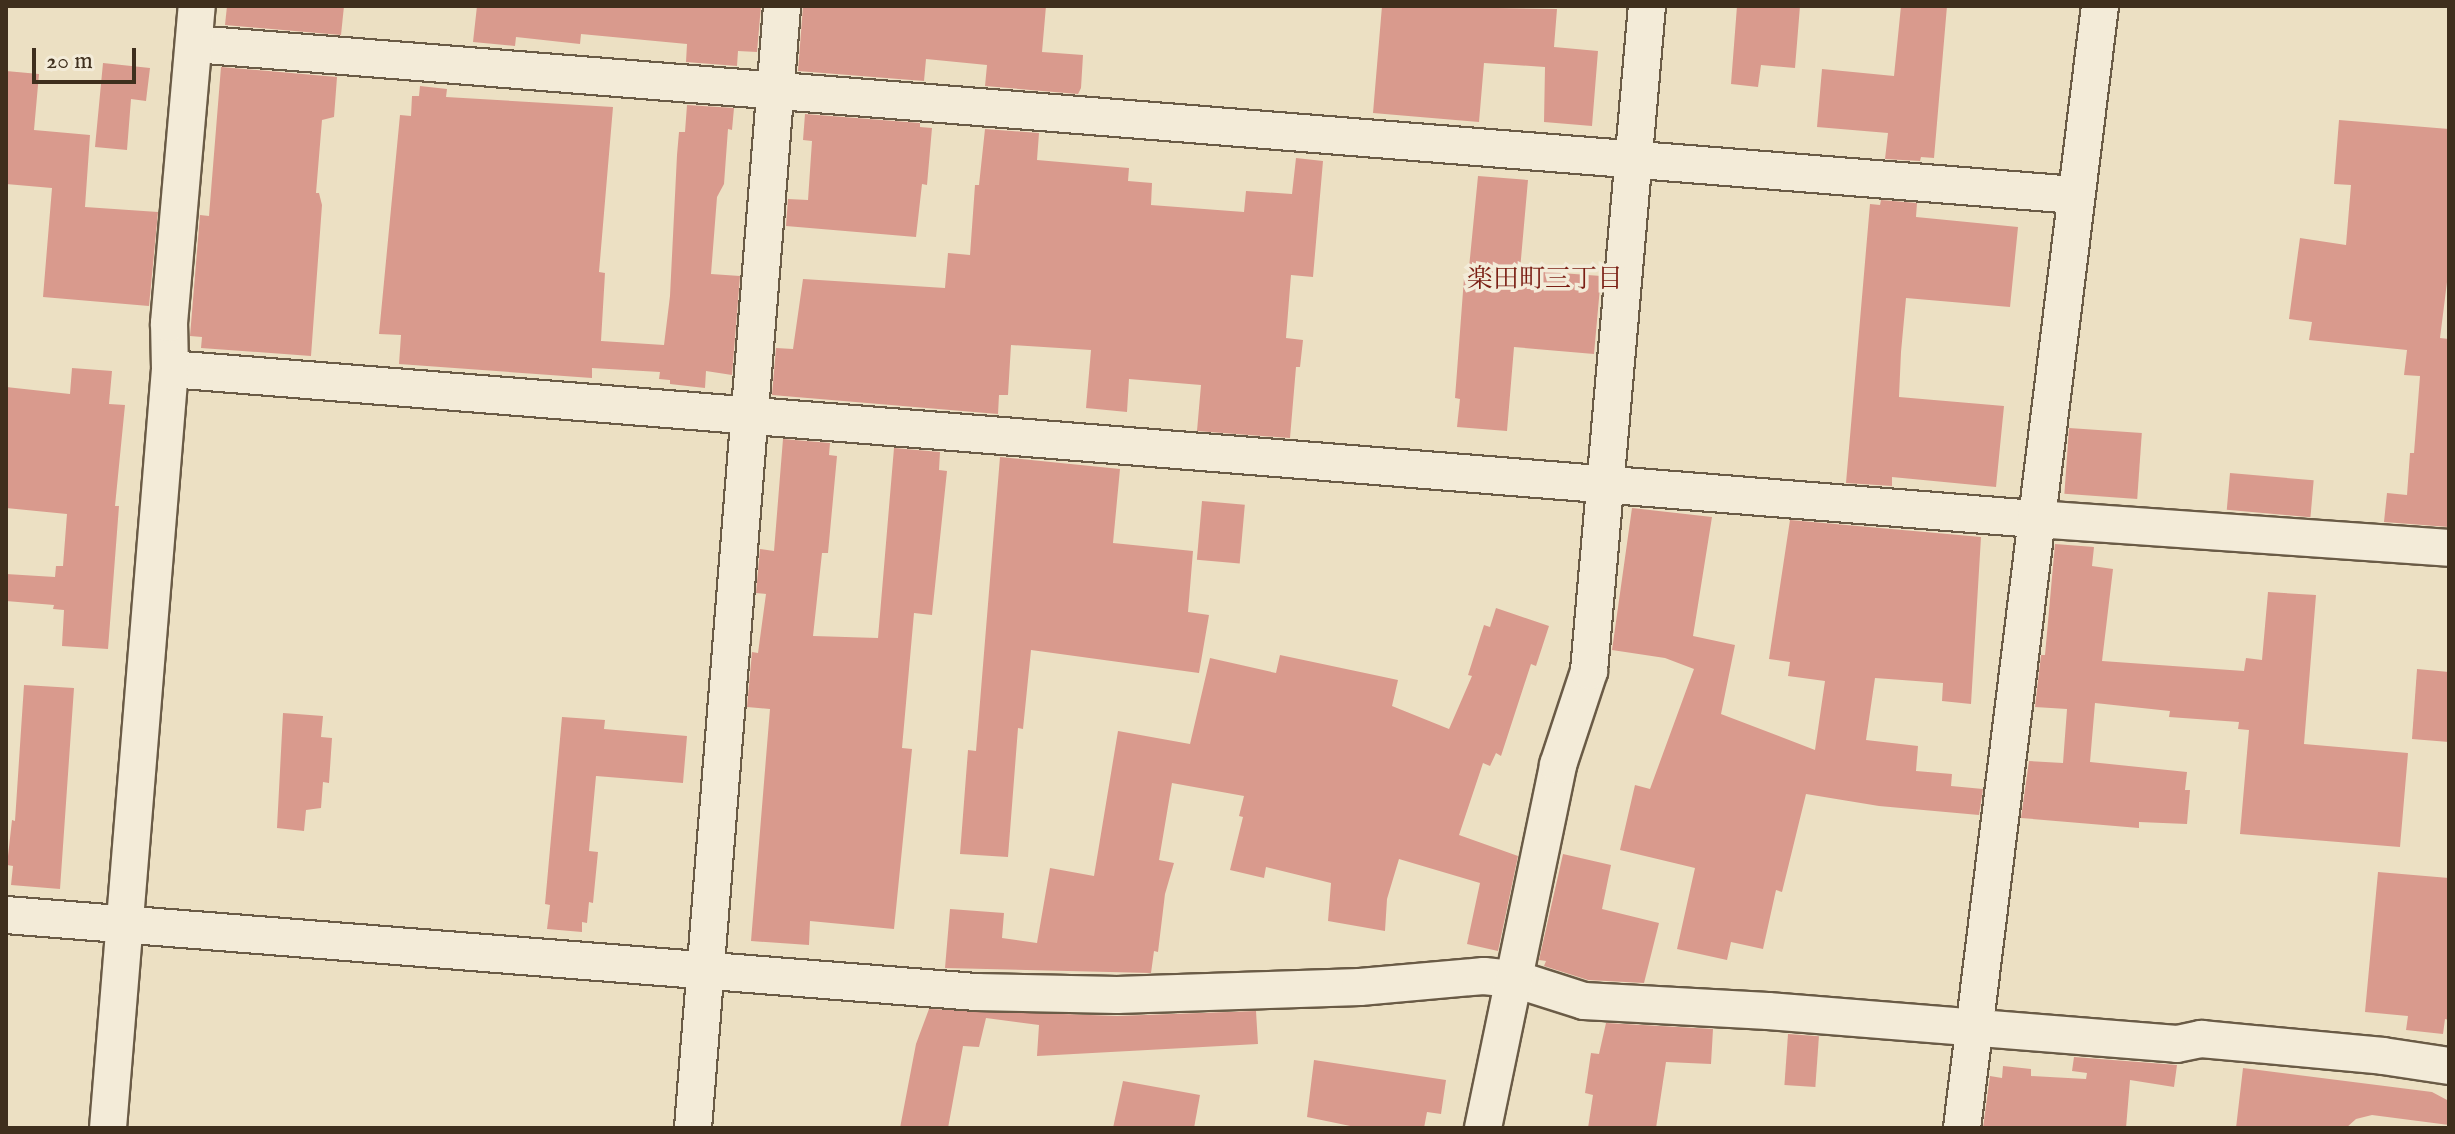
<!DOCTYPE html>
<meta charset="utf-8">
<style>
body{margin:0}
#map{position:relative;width:2455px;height:1134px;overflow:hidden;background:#ece0c3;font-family:"IM FELL English","Noto Serif JP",serif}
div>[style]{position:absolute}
.building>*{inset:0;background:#d99a8d;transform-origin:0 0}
.roads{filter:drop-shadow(2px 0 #6a5b46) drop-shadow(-2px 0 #6a5b46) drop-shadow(0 2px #6a5b46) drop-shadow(0 -2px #6a5b46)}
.street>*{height:36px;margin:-18px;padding:0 18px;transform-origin:18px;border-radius:18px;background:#f3ebd8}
span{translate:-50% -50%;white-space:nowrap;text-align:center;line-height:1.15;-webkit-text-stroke:7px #f3ebd8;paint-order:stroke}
.neighbourhood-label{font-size:26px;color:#7a1f14}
.frame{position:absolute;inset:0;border:8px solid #3f2f1d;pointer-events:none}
.scale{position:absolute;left:32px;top:48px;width:104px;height:36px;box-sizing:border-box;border:4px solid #3f2f1d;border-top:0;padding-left:10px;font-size:24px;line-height:28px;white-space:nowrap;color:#3f2f1d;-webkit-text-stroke:6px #f3ebd8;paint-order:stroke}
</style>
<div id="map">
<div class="building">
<div style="clip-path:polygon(227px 6px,344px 6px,341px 35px,225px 25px)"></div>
<div style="clip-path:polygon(477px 6px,761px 6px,757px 52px,738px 51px,737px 66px,686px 62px,687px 44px,581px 34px,580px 44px,516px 37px,515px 46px,473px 42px)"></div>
<div style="clip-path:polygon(803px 6px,1046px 6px,1042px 52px,1083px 55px,1081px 88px,1078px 94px,985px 86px,987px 65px,926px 59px,924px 81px,798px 71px)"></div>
<div style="clip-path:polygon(1382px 6px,1557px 9px,1554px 47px,1598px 51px,1592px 126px,1544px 122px,1545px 67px,1484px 63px,1479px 122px,1373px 113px)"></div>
<div style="clip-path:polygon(1737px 6px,1800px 6px,1795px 68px,1761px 65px,1758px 87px,1731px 84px)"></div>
<div style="clip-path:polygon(1901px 6px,1947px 6px,1934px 158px,1921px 157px,1920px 161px,1885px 159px,1888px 133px,1817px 127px,1822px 69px,1894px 76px)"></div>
<div style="clip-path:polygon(103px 63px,150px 68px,146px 101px,131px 99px,127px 150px,95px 147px)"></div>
<div style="clip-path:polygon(221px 67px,337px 77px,334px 117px,322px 120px,316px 193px,319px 193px,322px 205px,311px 356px,201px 348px,202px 337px,190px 336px,200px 215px,209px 216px)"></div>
<div style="clip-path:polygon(6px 71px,39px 74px,34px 130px,90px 135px,85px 207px,158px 212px,149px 306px,43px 297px,52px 188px,6px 184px)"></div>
<div style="clip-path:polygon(420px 86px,447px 89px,446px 97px,613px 107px,599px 272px,605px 273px,601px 341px,664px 345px,670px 296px,677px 155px,679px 132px,685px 132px,687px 105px,734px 108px,732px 130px,728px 129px,724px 184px,717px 197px,711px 274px,740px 276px,732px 375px,706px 371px,705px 388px,670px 384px,670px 380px,659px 379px,660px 372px,592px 368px,592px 378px,399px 364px,401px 335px,379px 334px,400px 115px,411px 116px,412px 96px,419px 96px)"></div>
<div style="clip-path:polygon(805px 114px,920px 123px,920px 127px,932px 128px,927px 185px,922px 184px,916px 237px,786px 226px,788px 199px,808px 200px,812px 141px,803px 140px)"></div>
<div style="clip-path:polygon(2339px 120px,2449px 129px,2449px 266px,2440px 338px,2449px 339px,2449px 527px,2384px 522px,2387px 493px,2407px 495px,2410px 453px,2414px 453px,2420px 376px,2404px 375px,2407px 350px,2309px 340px,2312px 322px,2289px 319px,2300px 238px,2346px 245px,2351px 185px,2334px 184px)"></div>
<div style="clip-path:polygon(985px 129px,1039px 133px,1037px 160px,1129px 168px,1128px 181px,1152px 183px,1151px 205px,1244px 212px,1246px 191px,1292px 194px,1296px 158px,1323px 161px,1313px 277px,1291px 275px,1286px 338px,1303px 340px,1300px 367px,1296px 367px,1290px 438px,1197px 431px,1201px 385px,1129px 379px,1127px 412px,1086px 408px,1091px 350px,1011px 345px,1008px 395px,999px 395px,998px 414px,772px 395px,776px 348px,793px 349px,803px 279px,945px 288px,948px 253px,970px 255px,975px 185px,979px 185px)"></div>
<div style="clip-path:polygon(1478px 176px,1528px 180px,1520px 270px,1601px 276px,1594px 354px,1514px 347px,1507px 431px,1457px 427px,1460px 399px,1455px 398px,1464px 278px,1468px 278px)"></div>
<div style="clip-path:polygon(1881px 200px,1917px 203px,1916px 217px,2018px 227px,2010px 307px,1906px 298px,1901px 352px,1899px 397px,2004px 406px,1996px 487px,1892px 477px,1892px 486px,1846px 483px,1870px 204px,1880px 205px)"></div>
<div style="clip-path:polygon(72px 368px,112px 371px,109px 404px,125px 405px,115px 506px,119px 506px,108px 649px,62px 646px,64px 610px,53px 609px,54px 605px,6px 601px,6px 574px,55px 577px,56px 566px,63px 566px,67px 514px,6px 508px,6px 387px,70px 394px)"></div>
<div style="left:2069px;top:428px;width:73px;height:66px;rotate:4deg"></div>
<div style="clip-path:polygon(783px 439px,830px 443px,829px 455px,837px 456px,828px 553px,822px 553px,813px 636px,878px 638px,894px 448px,940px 452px,939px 470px,947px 471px,932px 615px,914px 613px,902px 748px,912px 749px,894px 929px,810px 921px,809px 945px,751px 941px,770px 709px,747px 707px,752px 652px,758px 653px,766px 594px,756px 593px,760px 549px,774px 551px)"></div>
<div style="clip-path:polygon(1000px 457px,1120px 469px,1113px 543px,1193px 551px,1188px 612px,1209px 615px,1199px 673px,1031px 650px,1023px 729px,1018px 728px,1008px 857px,960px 854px,968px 750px,976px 751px)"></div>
<div style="left:2230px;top:473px;width:84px;height:37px;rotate:5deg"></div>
<div style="left:1202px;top:501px;width:43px;height:59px;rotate:5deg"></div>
<div style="clip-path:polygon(1632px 508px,1712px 517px,1693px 636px,1735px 645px,1721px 714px,1815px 750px,1825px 681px,1788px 676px,1790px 662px,1769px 659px,1790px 520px,1981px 537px,1971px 704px,1942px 701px,1943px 683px,1875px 678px,1866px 740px,1918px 746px,1916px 771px,1952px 774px,1951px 786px,1983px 789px,1979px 815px,1879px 806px,1806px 794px,1782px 892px,1776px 890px,1763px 949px,1731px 942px,1727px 960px,1677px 949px,1695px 868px,1620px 850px,1635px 785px,1650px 789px,1694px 669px,1665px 658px,1612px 650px)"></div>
<div style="clip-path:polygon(2055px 544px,2094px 547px,2092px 566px,2113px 569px,2102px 661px,2244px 671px,2246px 658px,2262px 660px,2268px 592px,2316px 595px,2304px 744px,2408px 753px,2400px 847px,2240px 834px,2249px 730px,2238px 729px,2239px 722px,2169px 717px,2170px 711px,2095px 703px,2090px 762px,2187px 772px,2185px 790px,2190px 790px,2187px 824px,2139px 822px,2139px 828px,2021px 818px,2029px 761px,2063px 763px,2067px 709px,2035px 707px,2041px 655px,2045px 655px)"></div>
<div style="clip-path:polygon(1496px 608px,1549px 626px,1536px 666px,1531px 664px,1501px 756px,1496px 753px,1490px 766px,1483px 763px,1459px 835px,1518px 856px,1498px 951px,1467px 944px,1480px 883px,1399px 859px,1387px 899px,1385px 931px,1328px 921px,1331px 883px,1266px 867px,1264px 878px,1230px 870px,1243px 817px,1239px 816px,1244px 796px,1172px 783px,1159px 860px,1174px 863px,1165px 894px,1158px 952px,1154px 951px,1151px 973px,945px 968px,950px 909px,1004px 913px,1002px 938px,1037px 943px,1050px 868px,1094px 876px,1118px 731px,1190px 744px,1210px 658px,1276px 673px,1280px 655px,1398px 680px,1392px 706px,1449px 729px,1472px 676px,1468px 675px,1484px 625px,1490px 627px)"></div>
<div style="clip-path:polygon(2417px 669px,2449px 672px,2449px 742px,2412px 739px)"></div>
<div style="clip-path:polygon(24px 685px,74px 688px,60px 889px,11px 885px,13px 866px,7px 865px,12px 820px,15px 821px)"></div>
<div style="clip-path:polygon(283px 713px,323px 716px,321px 737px,332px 738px,329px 783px,323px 782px,321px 808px,306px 810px,304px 831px,277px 828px)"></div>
<div style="clip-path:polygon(562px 717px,605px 720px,604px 729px,687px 736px,683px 783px,596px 776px,589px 851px,598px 852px,593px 903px,589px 902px,587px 923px,582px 922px,582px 932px,547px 929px,550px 905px,545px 904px)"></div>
<div style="clip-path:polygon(1563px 854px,1611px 865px,1602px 909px,1659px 923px,1644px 983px,1588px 980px,1544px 966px,1546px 961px,1539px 960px)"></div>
<div style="clip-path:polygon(2378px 872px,2449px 878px,2449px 1020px,2445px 1019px,2443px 1034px,2406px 1030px,2408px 1016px,2365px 1012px)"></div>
<div style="clip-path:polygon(929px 1009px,1117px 1016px,1256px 1011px,1258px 1044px,1037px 1056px,1039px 1025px,986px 1018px,979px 1047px,963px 1046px,948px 1128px,900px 1128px,916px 1044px)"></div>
<div style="clip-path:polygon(1606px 1023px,1713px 1029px,1711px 1064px,1666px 1062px,1656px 1128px,1588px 1128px,1593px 1095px,1585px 1093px,1591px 1053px,1599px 1054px)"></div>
<div style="left:1788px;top:1034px;width:31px;height:51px;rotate:4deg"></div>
<div style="clip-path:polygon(2074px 1057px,2177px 1065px,2174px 1087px,2130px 1080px,2126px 1128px,1983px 1128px,1990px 1076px,2002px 1078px,2003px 1066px,2031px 1069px,2031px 1076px,2086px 1079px,2087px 1073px,2072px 1071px)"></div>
<div style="clip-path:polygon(1314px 1060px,1446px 1080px,1441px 1114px,1427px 1112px,1424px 1128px,1360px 1128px,1307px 1117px)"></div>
<div style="clip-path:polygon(2243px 1068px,2432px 1092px,2449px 1101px,2449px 1125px,2372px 1115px,2356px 1119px,2346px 1128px,2236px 1128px)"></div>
<div style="clip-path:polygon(1123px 1081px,1200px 1095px,1194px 1128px,1113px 1128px)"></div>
</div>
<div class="roads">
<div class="street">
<div style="left:194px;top:44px;width:1888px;rotate:4.59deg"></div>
<div style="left:170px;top:369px;width:1872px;rotate:4.6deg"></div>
<div style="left:2036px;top:519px;width:414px;rotate:4deg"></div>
<div style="left:6px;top:915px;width:973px;rotate:4.54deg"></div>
<div style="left:976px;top:992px;width:141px;rotate:1.2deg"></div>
<div style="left:1117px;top:995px;width:243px;rotate:-1.9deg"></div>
<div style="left:1360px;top:987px;width:124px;rotate:-5.1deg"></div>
<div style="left:1484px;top:976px;width:31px;rotate:6deg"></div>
<div style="left:1515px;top:979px;width:72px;rotate:17.7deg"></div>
<div style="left:1584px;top:1001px;width:184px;rotate:3.1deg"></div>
<div style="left:1768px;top:1011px;width:410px;rotate:4.6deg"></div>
<div style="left:2177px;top:1044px;width:25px;rotate:-12deg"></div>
<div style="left:2201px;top:1039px;width:183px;rotate:5.3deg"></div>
<div style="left:2383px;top:1056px;width:67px;rotate:8.6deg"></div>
<div style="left:108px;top:1128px;width:762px;rotate:-85.33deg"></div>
<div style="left:170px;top:369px;width:46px;rotate:-91.2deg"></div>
<div style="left:169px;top:323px;width:318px;rotate:-85deg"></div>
<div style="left:693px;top:1128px;width:1126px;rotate:-85.46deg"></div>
<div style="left:1483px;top:1128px;width:371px;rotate:-78.3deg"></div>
<div style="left:1558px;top:765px;width:99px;rotate:-71.7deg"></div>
<div style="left:1589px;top:671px;width:668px;rotate:-85.02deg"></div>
<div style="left:1962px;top:1128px;width:1130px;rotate:-82.99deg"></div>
</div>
</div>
<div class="neighbourhood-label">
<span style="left:1545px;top:280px">楽田町三丁目</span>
</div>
<div class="frame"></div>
<div class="scale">20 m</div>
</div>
